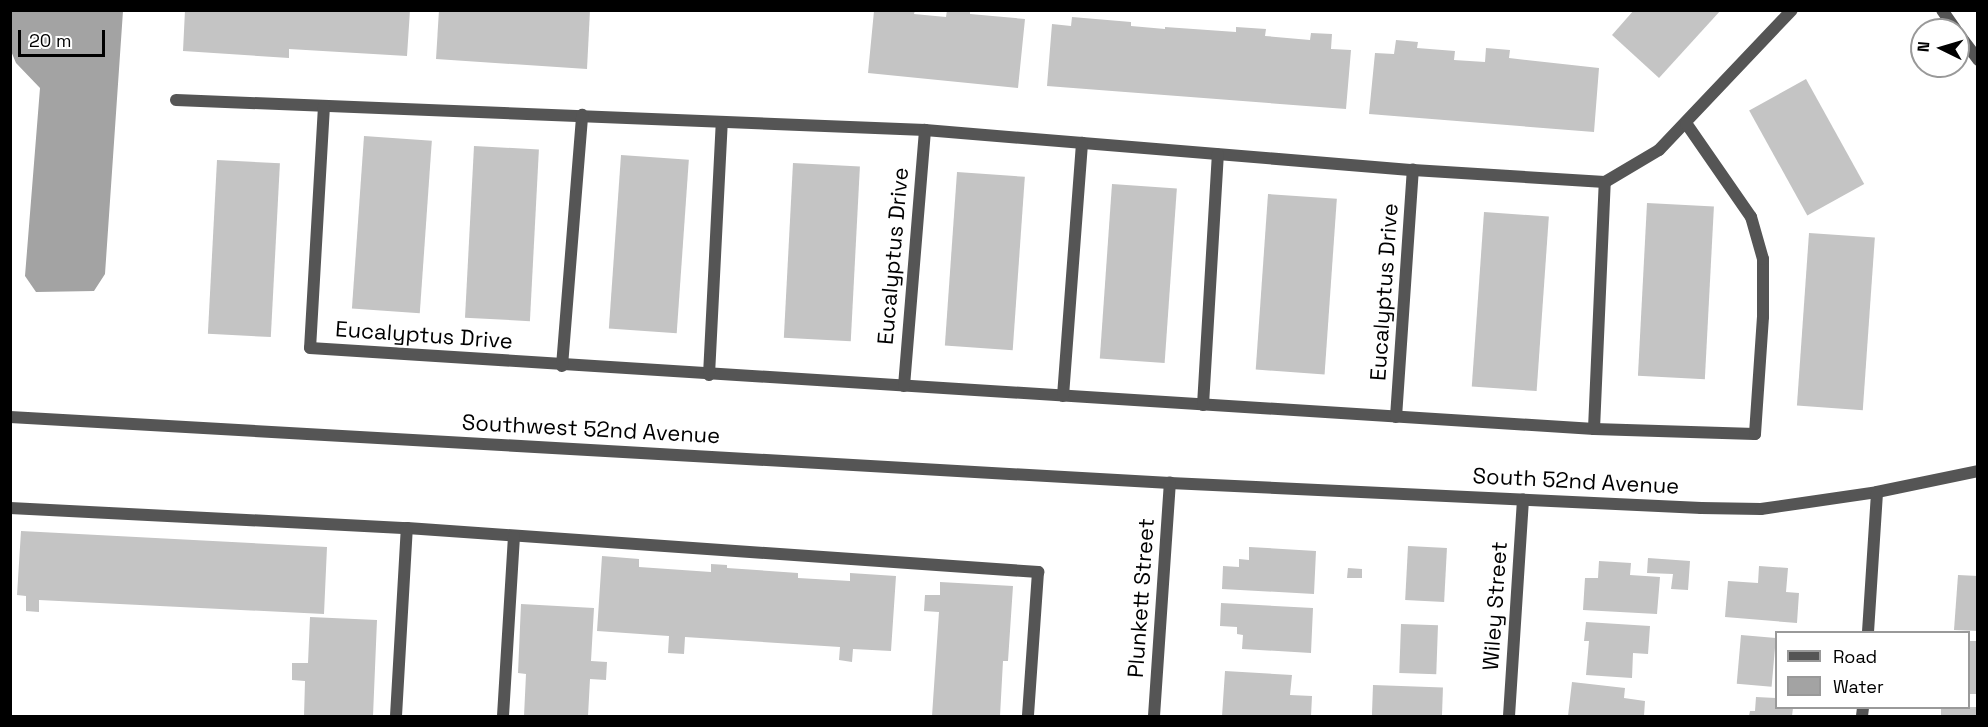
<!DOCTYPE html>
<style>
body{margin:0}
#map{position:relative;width:1988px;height:727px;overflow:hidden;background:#fff;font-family:"Space Grotesk",sans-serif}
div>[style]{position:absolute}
.water>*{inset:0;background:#a3a3a3}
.building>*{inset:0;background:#c4c4c4;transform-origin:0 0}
.service>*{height:12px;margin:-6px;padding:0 6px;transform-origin:6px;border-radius:6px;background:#555}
.minor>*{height:12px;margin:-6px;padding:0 6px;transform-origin:6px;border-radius:6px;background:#555}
span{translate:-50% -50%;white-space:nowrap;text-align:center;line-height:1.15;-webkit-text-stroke:4.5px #fff;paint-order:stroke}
.street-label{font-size:22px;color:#000}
.frame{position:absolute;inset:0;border:12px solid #000;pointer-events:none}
.legend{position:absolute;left:1775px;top:631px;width:195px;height:78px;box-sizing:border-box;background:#fff;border:2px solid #999;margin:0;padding:8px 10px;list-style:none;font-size:18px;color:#000}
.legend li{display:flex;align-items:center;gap:12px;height:30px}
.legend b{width:30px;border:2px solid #999}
.north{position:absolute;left:1910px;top:18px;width:60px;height:60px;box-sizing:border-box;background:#fff;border:2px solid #999;border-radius:50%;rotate:275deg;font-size:16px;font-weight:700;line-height:24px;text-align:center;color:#000}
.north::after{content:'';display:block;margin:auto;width:21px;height:27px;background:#000;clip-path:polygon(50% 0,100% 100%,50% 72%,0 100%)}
.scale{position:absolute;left:18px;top:30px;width:87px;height:27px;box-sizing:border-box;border:3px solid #000;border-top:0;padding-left:8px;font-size:18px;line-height:21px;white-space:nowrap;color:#000;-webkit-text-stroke:4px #fff;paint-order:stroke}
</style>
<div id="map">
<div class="water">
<div style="clip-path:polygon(11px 10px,123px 11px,105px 274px,94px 291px,36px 292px,25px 276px,40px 88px,16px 63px,11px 51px)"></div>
</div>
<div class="building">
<div style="clip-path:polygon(185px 10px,410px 10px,407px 56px,289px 49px,289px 58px,183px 51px)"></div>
<div style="clip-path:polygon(439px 10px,590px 10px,587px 69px,436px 59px)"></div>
<div style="clip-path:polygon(892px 10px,915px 10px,914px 14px,946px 17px,947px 10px,970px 10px,970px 14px,1025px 19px,1018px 88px,868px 73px,874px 11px)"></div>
<div style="clip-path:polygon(1634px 10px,1721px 10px,1659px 78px,1612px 35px)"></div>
<div style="clip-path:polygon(1072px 17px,1131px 22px,1131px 26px,1165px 29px,1165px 27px,1236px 32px,1236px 27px,1266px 29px,1265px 36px,1310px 40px,1311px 33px,1332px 34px,1331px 49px,1351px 50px,1346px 109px,1047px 86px,1052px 24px,1071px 26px)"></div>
<div style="clip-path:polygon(1396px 40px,1418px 42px,1417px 48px,1455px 51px,1454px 60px,1485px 62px,1486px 48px,1510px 50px,1509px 58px,1599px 68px,1594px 132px,1369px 114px,1375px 53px,1394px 54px)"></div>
<div style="left:1806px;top:79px;width:120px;height:65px;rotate:61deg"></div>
<div style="left:364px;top:136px;width:68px;height:173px;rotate:4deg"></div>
<div style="left:474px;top:146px;width:65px;height:172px;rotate:3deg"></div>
<div style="left:621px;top:155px;width:68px;height:174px;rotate:4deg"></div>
<div style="left:217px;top:160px;width:63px;height:174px;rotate:3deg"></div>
<div style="left:793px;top:163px;width:67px;height:175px;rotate:3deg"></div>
<div style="left:957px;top:172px;width:68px;height:174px;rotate:4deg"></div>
<div style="left:1112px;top:184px;width:65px;height:175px;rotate:4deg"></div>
<div style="left:1268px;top:194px;width:69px;height:176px;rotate:4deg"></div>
<div style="left:1647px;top:203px;width:67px;height:173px;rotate:3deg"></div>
<div style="left:1484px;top:212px;width:65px;height:175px;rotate:4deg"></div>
<div style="left:1809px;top:233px;width:66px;height:173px;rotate:4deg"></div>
<div style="clip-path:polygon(21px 531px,327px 547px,324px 614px,39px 600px,39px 612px,26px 611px,26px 596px,17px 595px)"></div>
<div style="left:1408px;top:546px;width:39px;height:54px;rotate:3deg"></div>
<div style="clip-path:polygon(1249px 547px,1316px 551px,1314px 594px,1222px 589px,1223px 566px,1239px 567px,1239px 559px,1249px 560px)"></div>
<div style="clip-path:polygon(602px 556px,639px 559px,639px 567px,711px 572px,711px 564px,727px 565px,727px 568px,798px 573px,798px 578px,850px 581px,850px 573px,896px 576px,891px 651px,853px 649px,852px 662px,839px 660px,840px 647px,685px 637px,684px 654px,668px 653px,669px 636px,597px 631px)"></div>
<div style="clip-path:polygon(1648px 558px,1690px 561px,1688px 590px,1671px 589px,1673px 574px,1647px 573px)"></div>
<div style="clip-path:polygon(1599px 561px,1631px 563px,1630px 575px,1660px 577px,1657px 614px,1583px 610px,1585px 578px,1598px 578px)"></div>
<div style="clip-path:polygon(1759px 566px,1788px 568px,1786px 592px,1799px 593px,1797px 623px,1725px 617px,1728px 581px,1758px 583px)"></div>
<div style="clip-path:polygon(1348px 568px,1362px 569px,1362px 578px,1347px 578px)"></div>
<div style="clip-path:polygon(1958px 575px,1978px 576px,1978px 631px,1954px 630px)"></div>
<div style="clip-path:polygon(940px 582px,1013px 586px,1008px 661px,1003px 661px,1000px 716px,932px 716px,939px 612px,924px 611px,925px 595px,940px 595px)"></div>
<div style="clip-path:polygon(1221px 603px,1313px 608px,1311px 653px,1242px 649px,1243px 635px,1237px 634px,1237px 627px,1220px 626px)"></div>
<div style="clip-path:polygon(521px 604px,594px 608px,591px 661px,607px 662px,606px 680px,590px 679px,588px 716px,524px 716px,526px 674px,518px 673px)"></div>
<div style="clip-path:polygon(310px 617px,377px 620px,373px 716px,304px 716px,305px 681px,292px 680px,292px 663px,308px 663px)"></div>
<div style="clip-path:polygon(1586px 622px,1650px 626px,1648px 654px,1633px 653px,1632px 678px,1586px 675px,1589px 641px,1584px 641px)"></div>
<div style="left:1401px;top:624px;width:37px;height:49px;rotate:2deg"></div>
<div style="left:1741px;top:635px;width:35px;height:49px;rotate:5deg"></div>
<div style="left:1968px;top:641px;width:10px;height:53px"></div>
<div style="clip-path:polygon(1225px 671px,1292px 675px,1290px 695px,1312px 696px,1311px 716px,1222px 716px)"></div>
<div style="clip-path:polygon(1572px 682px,1625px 688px,1624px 698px,1645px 701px,1644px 716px,1568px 716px)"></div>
<div style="left:1373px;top:685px;width:70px;height:31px;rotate:2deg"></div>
<div style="clip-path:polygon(1756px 697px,1776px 698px,1776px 708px,1793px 708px,1792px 716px,1749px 716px,1750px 711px,1755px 711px)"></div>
<div style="left:1978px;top:707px;width:9px;height:37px;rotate:90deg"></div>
</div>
<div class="service">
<div style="left:10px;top:508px;width:398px;rotate:2.9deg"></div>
<div style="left:407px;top:528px;width:633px;rotate:3.99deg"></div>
<div style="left:1038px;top:572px;width:144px;rotate:94deg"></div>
<div style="left:396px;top:716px;width:188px;rotate:-86.7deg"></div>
<div style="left:503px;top:716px;width:180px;rotate:-86.5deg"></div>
</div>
<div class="minor">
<div style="left:1942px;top:10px;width:24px;rotate:55deg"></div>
<div style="left:1958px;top:33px;width:34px;rotate:53deg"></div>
<div style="left:176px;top:100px;width:750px;rotate:2.29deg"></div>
<div style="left:925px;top:130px;width:490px;rotate:4.7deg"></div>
<div style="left:1413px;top:170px;width:192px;rotate:3.6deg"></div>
<div style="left:1605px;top:182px;width:63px;rotate:-30.7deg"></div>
<div style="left:1659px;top:150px;width:193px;rotate:-46.5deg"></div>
<div style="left:324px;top:106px;width:242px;rotate:93.3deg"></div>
<div style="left:310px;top:348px;width:1287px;rotate:3.61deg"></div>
<div style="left:1594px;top:429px;width:161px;rotate:1.8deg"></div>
<div style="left:1755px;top:434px;width:117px;rotate:-86.1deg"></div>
<div style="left:1763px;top:317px;width:58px;rotate:-90deg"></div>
<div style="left:1763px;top:259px;width:44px;rotate:-105.9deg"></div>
<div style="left:1751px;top:217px;width:114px;rotate:-124.7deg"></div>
<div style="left:562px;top:366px;width:252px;rotate:-85.4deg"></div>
<div style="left:709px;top:375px;width:253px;rotate:-87.1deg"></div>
<div style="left:904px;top:386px;width:257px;rotate:-85.3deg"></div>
<div style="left:1063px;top:396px;width:254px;rotate:-85.7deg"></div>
<div style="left:1203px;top:405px;width:251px;rotate:-86.6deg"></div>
<div style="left:10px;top:417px;width:1162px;rotate:3.26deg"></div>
<div style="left:1170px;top:483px;width:532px;rotate:2.7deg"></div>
<div style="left:1701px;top:508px;width:60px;rotate:1deg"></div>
<div style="left:1761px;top:509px;width:117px;rotate:-8.3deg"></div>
<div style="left:1877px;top:492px;width:103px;rotate:-11.7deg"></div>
<div style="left:1396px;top:417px;width:248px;rotate:-86.1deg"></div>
<div style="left:1594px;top:429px;width:247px;rotate:-87.5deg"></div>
<div style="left:1868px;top:632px;width:140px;rotate:-86.3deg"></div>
<div style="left:1154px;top:716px;width:234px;rotate:-86.1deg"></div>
<div style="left:1509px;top:716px;width:217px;rotate:-86.3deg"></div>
<div style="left:1862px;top:716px;width:8px;rotate:-83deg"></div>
</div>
<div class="street-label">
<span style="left:893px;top:256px;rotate:-85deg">Eucalyptus Drive</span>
<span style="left:1384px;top:292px;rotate:-86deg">Eucalyptus Drive</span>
<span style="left:424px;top:335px;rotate:4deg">Eucalyptus Drive</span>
<span style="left:591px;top:429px;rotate:3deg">Southwest 52nd Avenue</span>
<span style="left:1576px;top:481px;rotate:3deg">South 52nd Avenue</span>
<span style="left:1141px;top:598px;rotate:-86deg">Plunkett Street</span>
<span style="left:1495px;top:606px;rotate:-86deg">Wiley Street</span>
</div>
<div class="frame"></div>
<ul class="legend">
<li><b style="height:8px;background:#555"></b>Road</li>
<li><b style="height:16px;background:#a3a3a3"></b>Water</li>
</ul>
<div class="north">N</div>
<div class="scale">20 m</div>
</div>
